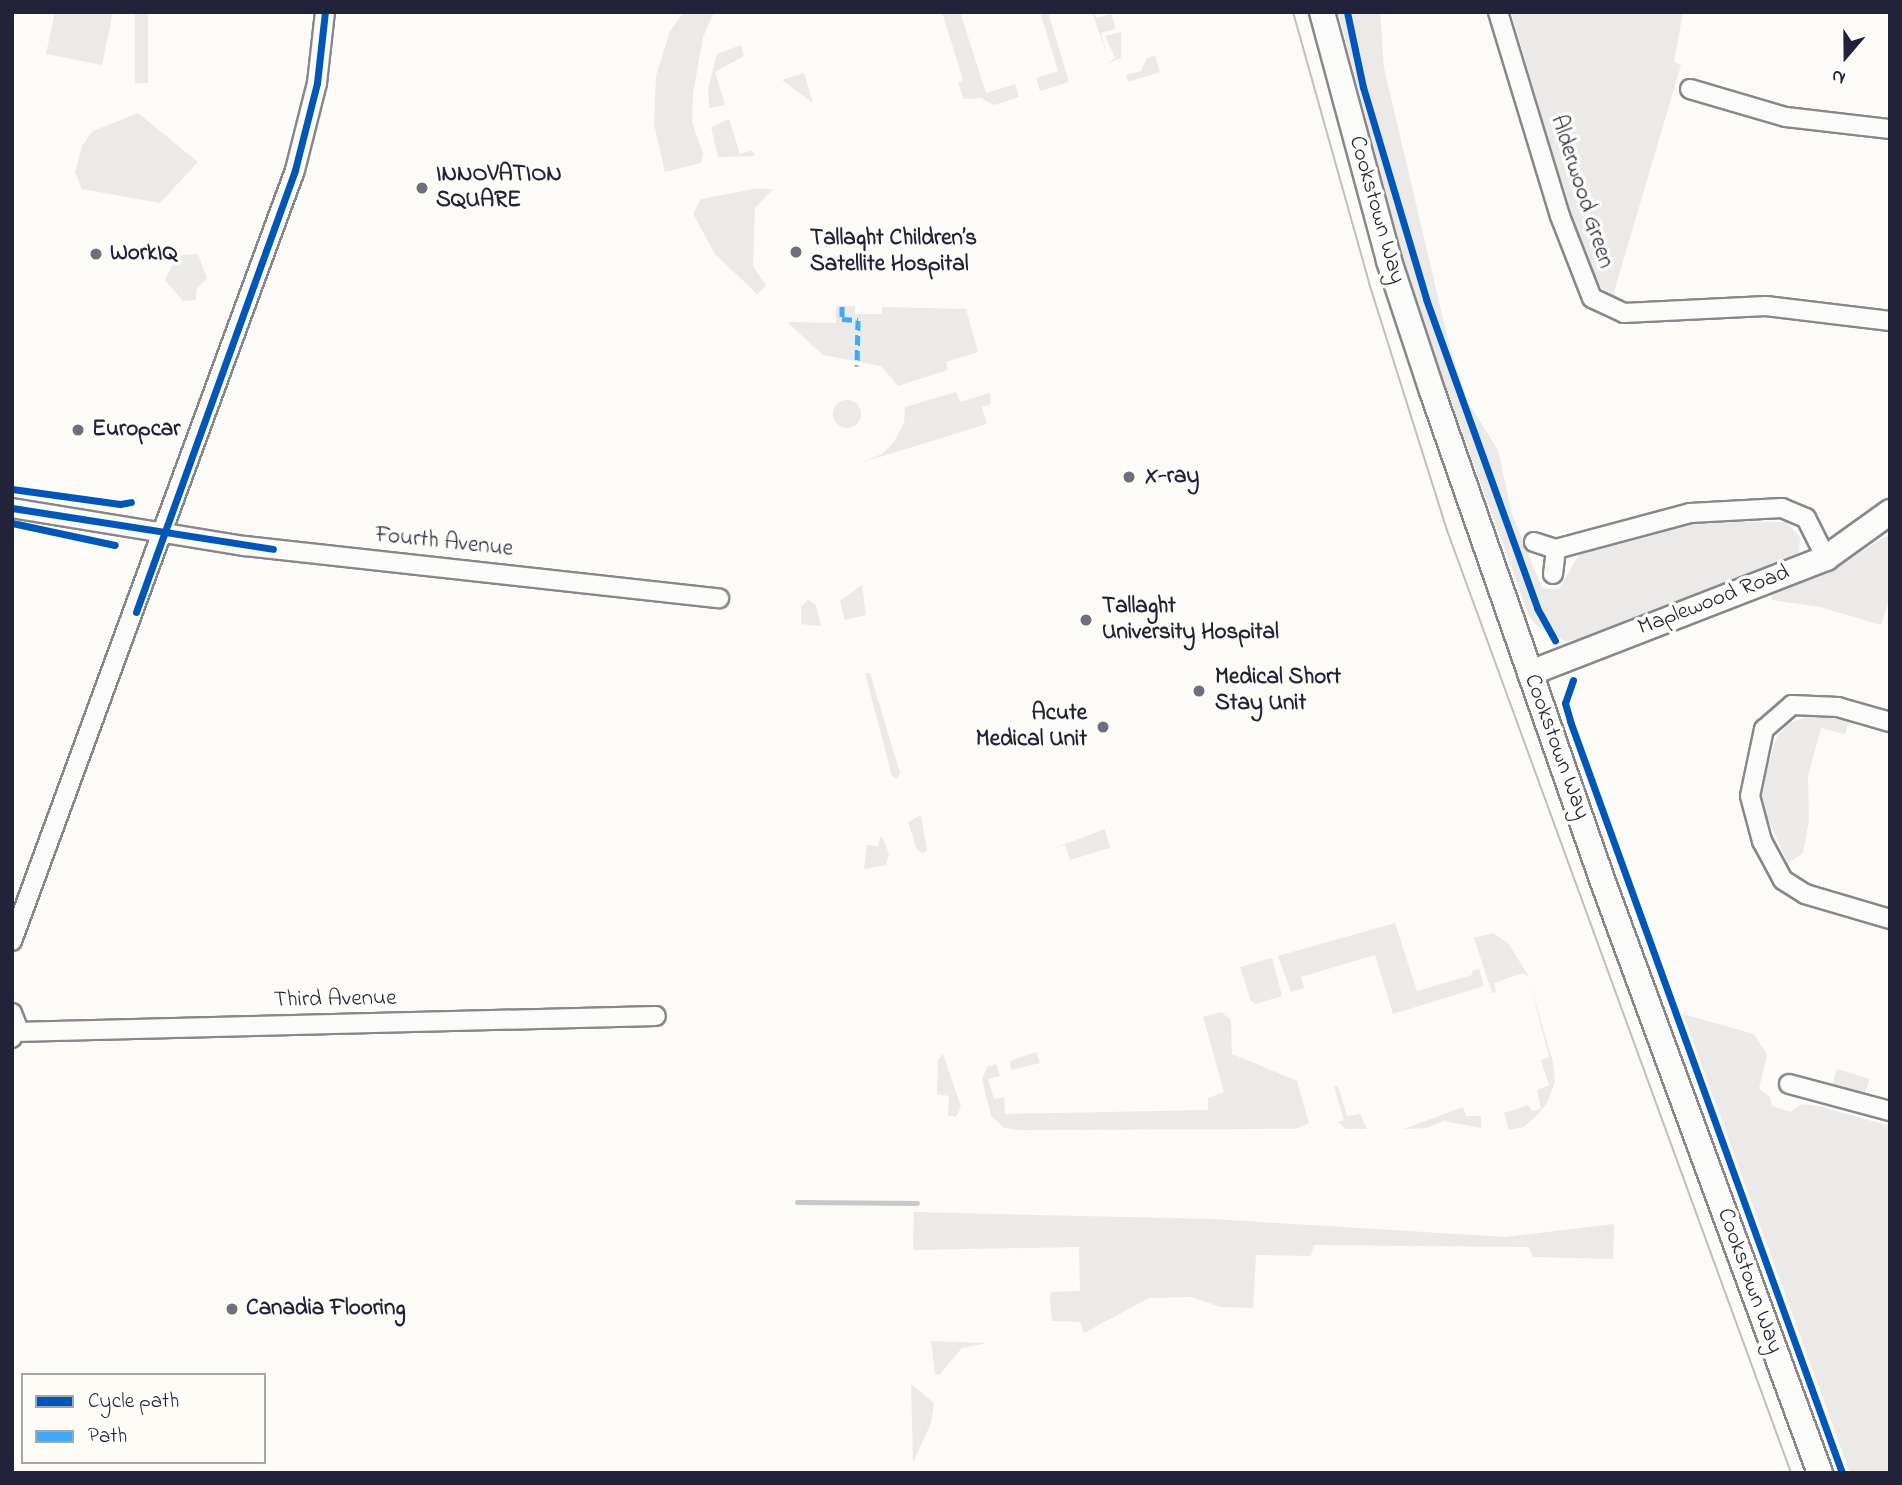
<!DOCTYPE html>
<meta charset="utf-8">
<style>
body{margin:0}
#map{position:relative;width:1902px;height:1485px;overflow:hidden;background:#fcfbf8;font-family:"Indie Flower",sans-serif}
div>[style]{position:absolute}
.green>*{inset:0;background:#ebeae8;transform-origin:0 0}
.round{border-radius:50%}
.stream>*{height:5px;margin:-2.5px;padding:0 2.5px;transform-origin:2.5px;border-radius:2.5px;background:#c8c8ca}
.roads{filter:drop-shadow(2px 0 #88888c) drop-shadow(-2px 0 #88888c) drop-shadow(0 2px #88888c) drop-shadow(0 -2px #88888c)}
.street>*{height:18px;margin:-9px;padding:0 9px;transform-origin:9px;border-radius:9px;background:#fbfbf9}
.secondary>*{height:24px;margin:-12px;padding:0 12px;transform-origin:12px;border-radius:12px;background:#fbfbf9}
.tram>*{height:2px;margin:-1px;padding:0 1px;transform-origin:1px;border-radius:1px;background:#bfbfc0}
.quiet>*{height:5px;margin-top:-2.5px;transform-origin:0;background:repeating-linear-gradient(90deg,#3fa9f5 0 10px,transparent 0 15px)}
.cycleway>*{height:7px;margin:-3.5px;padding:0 3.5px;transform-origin:3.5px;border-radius:3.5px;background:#0057b8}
.dots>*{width:19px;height:19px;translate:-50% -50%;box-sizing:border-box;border:4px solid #fdfcf7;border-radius:50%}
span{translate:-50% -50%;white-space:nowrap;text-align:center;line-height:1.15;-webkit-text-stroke:7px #fdfcf7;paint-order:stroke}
.poi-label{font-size:23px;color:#22223b;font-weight:700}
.left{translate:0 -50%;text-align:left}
.right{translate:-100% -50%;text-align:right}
.street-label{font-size:23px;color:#22223b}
.frame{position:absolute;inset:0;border:14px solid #22223b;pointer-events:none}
.legend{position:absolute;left:21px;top:1373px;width:245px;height:91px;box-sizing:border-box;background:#fdfcf7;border:2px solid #a5a5ac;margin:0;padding:9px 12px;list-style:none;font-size:21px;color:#22223b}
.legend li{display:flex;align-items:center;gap:14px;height:35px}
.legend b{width:35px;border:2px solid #a5a5ac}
.north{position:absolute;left:1811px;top:21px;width:70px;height:70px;-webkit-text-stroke:5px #fdfcf7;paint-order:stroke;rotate:200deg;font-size:19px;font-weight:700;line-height:28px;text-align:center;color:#22223b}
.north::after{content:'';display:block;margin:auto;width:24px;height:32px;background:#22223b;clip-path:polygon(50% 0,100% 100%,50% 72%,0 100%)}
</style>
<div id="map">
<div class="green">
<div style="clip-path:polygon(55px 12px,113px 12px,102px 65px,46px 54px)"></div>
<div style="left:135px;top:12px;width:13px;height:71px"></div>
<div style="clip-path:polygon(684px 12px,714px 12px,703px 37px,693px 94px,692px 122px,703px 154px,701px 163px,665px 172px,654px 124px,656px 76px,670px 31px)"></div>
<div style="clip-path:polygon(942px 12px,960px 12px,986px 93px,1015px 84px,1019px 97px,994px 105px,981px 98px,964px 99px,958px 83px,963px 80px)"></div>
<div style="clip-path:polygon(1040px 12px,1048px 12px,1069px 82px,1040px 91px,1036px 78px,1058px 71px)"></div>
<div style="clip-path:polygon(1092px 12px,1097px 18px,1111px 14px,1116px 29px,1101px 33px,1107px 55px)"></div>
<div style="clip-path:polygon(1338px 12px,1380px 12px,1384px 68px,1449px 344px,1468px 402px,1498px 450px,1512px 514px,1542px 588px,1559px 589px,1581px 551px,1702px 521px,1786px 522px,1800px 537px,1799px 554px,1579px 639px,1565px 641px,1539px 628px,1529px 616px,1415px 303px)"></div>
<div style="clip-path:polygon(1511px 12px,1683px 12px,1674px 62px,1681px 65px,1614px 292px,1619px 299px,1595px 283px,1584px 259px)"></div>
<div style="clip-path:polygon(1121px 32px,1121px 58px,1107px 64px,1115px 58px,1105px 36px)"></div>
<div style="clip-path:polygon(741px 45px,744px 56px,715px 72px,725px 105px,709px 108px,708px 88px,717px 54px)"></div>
<div style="clip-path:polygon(1155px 56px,1160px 72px,1128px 82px,1126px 75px,1141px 71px,1147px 58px)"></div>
<div style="clip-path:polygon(804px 73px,813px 103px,782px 80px)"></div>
<div style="clip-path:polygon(138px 113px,198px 162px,160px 203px,82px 189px,75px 172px,82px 146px,93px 131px)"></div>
<div style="clip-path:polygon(729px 119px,740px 154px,752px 150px,755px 156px,718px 157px,711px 127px)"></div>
<div style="clip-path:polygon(754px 189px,773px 189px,755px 208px,753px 266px,766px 286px,757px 294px,715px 254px,693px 214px,701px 199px)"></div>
<div style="clip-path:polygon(198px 254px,207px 278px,196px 290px,196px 300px,183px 301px,165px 280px,178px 255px)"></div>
<div style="clip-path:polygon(836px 306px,855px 306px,855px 314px,882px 314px,882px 307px,966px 309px,978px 352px,946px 362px,948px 370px,898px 386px,881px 366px,823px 355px,787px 322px,836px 323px)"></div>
<div style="clip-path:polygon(956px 392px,960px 402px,990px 393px,991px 404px,982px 407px,987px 424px,860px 463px,882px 454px,894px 442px,904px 423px,905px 407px)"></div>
<div class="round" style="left:833px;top:400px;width:28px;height:28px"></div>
<div style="clip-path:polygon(1890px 534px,1890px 596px,1881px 625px,1820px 607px,1772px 600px,1770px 593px,1841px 564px)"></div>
<div style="clip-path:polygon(862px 585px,866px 615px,845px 620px,840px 601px)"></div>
<div style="clip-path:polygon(808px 600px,816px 605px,821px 626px,801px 624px,801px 607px)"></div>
<div style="clip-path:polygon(865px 673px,870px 673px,900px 773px,897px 779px,892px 776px)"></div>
<div style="clip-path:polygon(1812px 714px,1849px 721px,1845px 734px,1821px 728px,1808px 776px,1809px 821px,1803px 853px,1788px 863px,1763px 809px,1760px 789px,1777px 737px,1788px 724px)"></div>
<div style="clip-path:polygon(921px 815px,927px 851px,922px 853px,917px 850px,908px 822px)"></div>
<div style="clip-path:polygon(1105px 829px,1110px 848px,1070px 860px,1065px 845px,1052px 849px)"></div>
<div style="clip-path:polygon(881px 835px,889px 854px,886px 865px,864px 869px,867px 845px,878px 846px)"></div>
<div style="clip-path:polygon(1395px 923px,1417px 991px,1472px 975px,1472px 971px,1479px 969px,1484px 986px,1393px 1014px,1375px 955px,1301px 977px,1304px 988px,1291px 992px,1278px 956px)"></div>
<div style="clip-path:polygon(1493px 933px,1509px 944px,1529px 977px,1523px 973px,1494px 983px,1496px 992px,1492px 993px,1474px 938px)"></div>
<div style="clip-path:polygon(1272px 958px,1282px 996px,1256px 1004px,1251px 1001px,1240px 967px)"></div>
<div style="clip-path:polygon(1530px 984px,1553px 1062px,1555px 1082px,1547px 1103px,1537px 1115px,1524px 1127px,1509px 1130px,1504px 1113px,1528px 1105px,1532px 1111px,1541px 1109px,1537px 1090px,1549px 1085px,1541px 1060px,1549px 1057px)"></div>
<div style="clip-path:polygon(1221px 1012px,1231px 1020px,1232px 1054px,1297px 1081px,1309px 1123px,1296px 1129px,1019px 1130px,1004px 1128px,991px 1116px,982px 1079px,987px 1067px,996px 1064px,1000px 1076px,988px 1079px,994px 1099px,1004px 1097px,1005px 1114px,1208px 1110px,1208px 1098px,1224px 1092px,1203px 1017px)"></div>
<div style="clip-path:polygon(1683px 1014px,1754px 1034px,1767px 1055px,1759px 1089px,1770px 1097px,1772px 1106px,1791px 1112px,1801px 1104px,1818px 1106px,1890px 1126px,1890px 1473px,1850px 1473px)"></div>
<div style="clip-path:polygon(1036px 1052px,1040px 1063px,1011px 1070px,1010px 1061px)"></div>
<div style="clip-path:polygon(943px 1054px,961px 1107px,956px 1117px,948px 1115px,949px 1096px,937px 1094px,938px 1060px)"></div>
<div style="left:1837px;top:1069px;width:34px;height:16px;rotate:17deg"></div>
<div style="clip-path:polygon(1338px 1086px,1347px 1116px,1360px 1114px,1367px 1129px,1346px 1129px,1338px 1122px,1344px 1120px,1334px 1087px)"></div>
<div style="clip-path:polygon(1463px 1107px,1466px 1116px,1481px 1116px,1481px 1128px,1444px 1121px,1427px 1128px,1404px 1129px)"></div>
<div style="clip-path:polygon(914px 1212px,1212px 1219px,1505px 1237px,1614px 1224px,1613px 1259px,1533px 1257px,1529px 1247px,1314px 1245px,1311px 1256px,1256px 1255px,1253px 1308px,1220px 1307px,1192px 1297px,1149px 1298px,1084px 1333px,1080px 1322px,1052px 1321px,1050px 1299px,1051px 1292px,1080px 1291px,1079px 1247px,913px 1250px)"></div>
<div style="clip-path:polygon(931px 1341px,987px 1343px,962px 1348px,939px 1375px,935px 1374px)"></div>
<div style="clip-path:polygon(911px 1384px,934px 1403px,931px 1423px,913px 1463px)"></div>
</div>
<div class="stream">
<div style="left:797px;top:1202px;width:120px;rotate:0.5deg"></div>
</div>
<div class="roads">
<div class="street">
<div style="left:1498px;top:12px;width:213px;rotate:73.1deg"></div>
<div style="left:1560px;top:216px;width:88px;rotate:68.7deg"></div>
<div style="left:1592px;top:298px;width:35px;rotate:25deg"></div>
<div style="left:1624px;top:313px;width:142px;rotate:-2.8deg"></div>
<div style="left:1766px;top:306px;width:125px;rotate:6.9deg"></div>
<div style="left:1690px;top:89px;width:100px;rotate:16.3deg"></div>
<div style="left:1786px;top:117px;width:105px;rotate:6.6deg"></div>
<div style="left:12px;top:508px;width:236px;rotate:9.3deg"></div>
<div style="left:245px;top:546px;width:477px;rotate:6.3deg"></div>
<div style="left:1534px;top:542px;width:23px;rotate:18deg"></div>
<div style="left:1553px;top:574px;width:25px;rotate:-83deg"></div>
<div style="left:1556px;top:549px;width:139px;rotate:-15deg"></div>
<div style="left:1690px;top:513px;width:92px;rotate:-3.1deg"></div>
<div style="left:1782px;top:508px;width:26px;rotate:23deg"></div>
<div style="left:1806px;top:518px;width:45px;rotate:63.4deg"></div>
<div style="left:1890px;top:722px;width:54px;rotate:-163.9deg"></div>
<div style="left:1838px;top:707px;width:46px;rotate:-177.5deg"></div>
<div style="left:1792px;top:705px;width:37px;rotate:139deg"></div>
<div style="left:1764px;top:729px;width:68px;rotate:101.8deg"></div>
<div style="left:1750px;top:796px;width:47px;rotate:75.1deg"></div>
<div style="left:1762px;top:841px;width:44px;rotate:61.7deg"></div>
<div style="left:1783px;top:880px;width:26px;rotate:32deg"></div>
<div style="left:1805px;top:894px;width:89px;rotate:16.4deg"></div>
<div style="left:12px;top:941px;width:821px;rotate:-69.84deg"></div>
<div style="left:295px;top:170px;width:90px;rotate:-75.8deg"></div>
<div style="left:317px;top:83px;width:71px;rotate:-83.6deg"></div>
<div style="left:12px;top:1013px;width:14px;rotate:69deg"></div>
<div style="left:17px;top:1026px;width:13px;rotate:113deg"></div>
<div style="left:15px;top:1032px;width:641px;rotate:-1.43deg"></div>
<div style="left:1789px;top:1084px;width:105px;rotate:15deg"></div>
</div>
<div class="secondary">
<div style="left:1322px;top:12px;width:258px;rotate:74.9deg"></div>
<div style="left:1389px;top:261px;width:137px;rotate:71.7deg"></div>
<div style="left:1432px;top:391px;width:520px;rotate:70.8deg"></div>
<div style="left:1603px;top:882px;width:630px;rotate:69.84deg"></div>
<div style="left:1530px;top:673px;width:318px;rotate:-21.2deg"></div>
<div style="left:1826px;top:558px;width:79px;rotate:-35.7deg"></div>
</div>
</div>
<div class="tram">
<div style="left:1293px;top:12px;width:281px;rotate:74.3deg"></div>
<div style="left:1369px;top:283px;width:262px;rotate:72.5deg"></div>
<div style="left:1448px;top:533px;width:1001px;rotate:69.95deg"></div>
</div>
<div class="quiet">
<div style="left:842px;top:306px;width:13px;rotate:90deg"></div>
<div style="left:842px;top:319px;width:16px;rotate:4deg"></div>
<div style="left:858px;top:320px;width:46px;rotate:91.2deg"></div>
</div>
<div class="cycleway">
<div style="left:1347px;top:12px;width:77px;rotate:78deg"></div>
<div style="left:1363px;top:87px;width:221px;rotate:73.4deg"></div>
<div style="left:1426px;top:299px;width:328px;rotate:70.2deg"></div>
<div style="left:1537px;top:608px;width:37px;rotate:61deg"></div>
<div style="left:12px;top:489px;width:109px;rotate:7.9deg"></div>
<div style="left:120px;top:504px;width:11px;rotate:-10deg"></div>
<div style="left:12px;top:508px;width:264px;rotate:8.9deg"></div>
<div style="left:12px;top:523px;width:105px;rotate:12.1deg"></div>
<div style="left:136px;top:612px;width:470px;rotate:-70.2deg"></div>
<div style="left:295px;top:170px;width:90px;rotate:-75.8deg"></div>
<div style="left:317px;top:83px;width:71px;rotate:-83.6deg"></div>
<div style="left:1573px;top:680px;width:24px;rotate:109deg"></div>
<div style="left:1565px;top:703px;width:19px;rotate:74deg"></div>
<div style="left:1570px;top:721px;width:800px;rotate:70.11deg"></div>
</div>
<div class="dots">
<div style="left:422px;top:188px;background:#6e6e7d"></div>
<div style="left:796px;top:252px;background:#6e6e7d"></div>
<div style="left:96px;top:254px;background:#6e6e7d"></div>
<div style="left:78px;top:430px;background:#6e6e7d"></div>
<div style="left:1129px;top:477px;background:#6e6e7d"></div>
<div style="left:1086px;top:620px;background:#6e6e7d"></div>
<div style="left:1199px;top:691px;background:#6e6e7d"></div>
<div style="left:1103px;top:727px;background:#6e6e7d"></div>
<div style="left:232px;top:1309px;background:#6e6e7d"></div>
</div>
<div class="poi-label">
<span class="left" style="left:436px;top:188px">INNOVATION<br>SQUARE</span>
<span class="left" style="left:810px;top:252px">Tallaght Children’s<br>Satellite Hospital</span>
<span class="left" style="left:110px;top:254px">WorkIQ</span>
<span class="left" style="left:92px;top:430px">Europcar</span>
<span class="left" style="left:1145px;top:477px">X-ray</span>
<span class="left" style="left:1102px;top:620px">Tallaght<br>University Hospital</span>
<span class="left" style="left:1215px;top:691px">Medical Short<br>Stay Unit</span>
<span class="right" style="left:1087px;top:727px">Acute<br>Medical Unit</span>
<span class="left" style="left:246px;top:1309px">Canadia Flooring</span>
</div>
<div class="street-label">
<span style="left:1581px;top:192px;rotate:72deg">Alderwood Green</span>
<span style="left:1376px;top:210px;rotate:74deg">Cookstown Way</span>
<span style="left:444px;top:543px;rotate:6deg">Fourth Avenue</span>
<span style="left:1714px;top:601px;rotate:-21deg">Maplewood Road</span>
<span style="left:1556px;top:747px;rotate:70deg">Cookstown Way</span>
<span style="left:335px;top:1000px;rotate:-1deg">Third Avenue</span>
<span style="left:1749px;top:1281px;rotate:70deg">Cookstown Way</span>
</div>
<div class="frame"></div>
<ul class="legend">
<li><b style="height:9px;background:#0057b8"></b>Cycle path</li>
<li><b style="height:9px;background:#3fa9f5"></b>Path</li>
</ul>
<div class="north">N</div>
</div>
